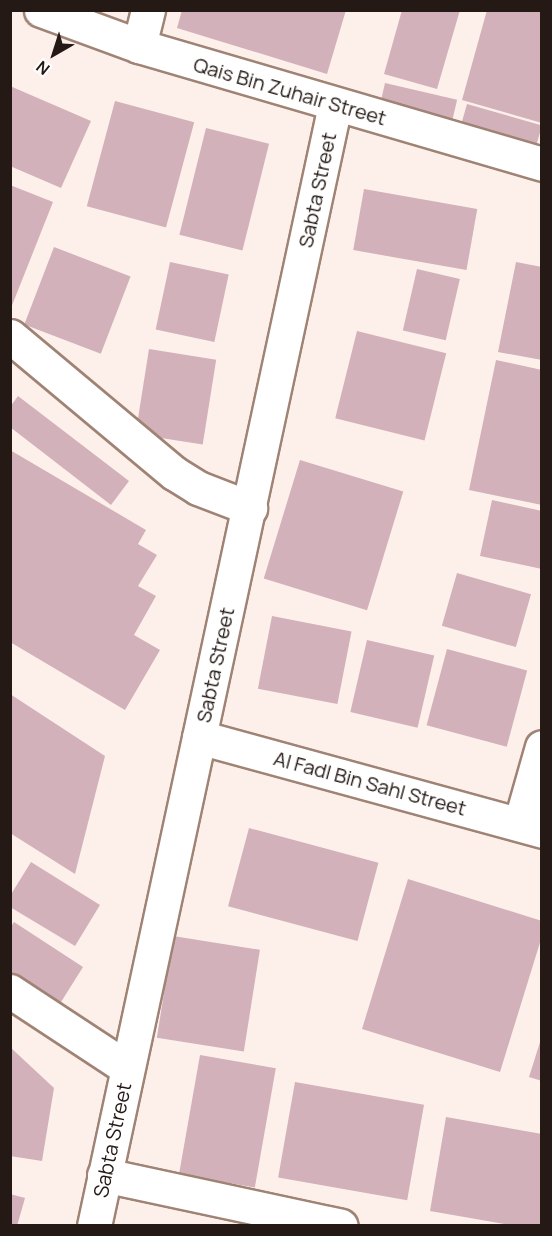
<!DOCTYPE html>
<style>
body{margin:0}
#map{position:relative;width:552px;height:1236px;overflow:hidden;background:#fdf0eb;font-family:Manrope,sans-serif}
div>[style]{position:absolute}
.building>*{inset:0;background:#d2b1ba;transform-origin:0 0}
.roads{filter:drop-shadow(2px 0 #9f8375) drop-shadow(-2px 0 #9f8375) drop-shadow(0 2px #9f8375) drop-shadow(0 -2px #9f8375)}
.street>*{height:33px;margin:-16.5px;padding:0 16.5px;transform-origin:16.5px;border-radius:16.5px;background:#fff}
span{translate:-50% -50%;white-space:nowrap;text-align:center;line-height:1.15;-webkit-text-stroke:6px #fff;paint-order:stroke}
.street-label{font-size:20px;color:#241914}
.frame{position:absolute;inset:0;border:12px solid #241914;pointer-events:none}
.north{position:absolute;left:24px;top:24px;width:60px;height:60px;-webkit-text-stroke:4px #fff;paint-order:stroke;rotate:219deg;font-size:16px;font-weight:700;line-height:24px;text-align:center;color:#241914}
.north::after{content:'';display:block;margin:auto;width:21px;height:27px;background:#241914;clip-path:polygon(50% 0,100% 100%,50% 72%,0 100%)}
</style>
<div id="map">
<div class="building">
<div style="clip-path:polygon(182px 10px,346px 10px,327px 74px,177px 28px)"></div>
<div style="clip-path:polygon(402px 10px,460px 10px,437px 89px,384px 74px)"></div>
<div style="clip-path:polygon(487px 10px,542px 10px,542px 123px,462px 100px)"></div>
<div style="left:385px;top:83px;width:74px;height:24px;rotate:13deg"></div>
<div style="clip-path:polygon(10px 86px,91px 121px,61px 188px,10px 166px)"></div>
<div style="left:115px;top:101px;width:82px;height:109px;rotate:15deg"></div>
<div style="left:467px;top:104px;width:78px;height:25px;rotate:16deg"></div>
<div style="left:206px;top:128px;width:65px;height:110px;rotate:14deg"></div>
<div style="clip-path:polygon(10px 185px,53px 202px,11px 308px,10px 308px)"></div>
<div style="left:364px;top:189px;width:115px;height:62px;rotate:10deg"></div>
<div style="left:54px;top:247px;width:82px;height:83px;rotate:21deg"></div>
<div style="left:170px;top:262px;width:60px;height:69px;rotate:12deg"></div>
<div style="clip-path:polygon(516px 262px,542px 267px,542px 360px,498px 352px)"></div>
<div style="left:417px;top:269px;width:44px;height:63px;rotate:13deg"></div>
<div style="left:357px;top:331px;width:92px;height:90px;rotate:14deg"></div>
<div style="left:149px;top:349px;width:68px;height:86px;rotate:9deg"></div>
<div style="clip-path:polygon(496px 360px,542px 370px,542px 505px,469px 490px)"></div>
<div style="clip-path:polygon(18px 396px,129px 481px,111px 505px,10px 427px,10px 407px)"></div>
<div style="clip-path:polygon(10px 450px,146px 530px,138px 544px,157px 555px,138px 586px,156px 596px,134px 635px,160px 650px,125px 710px,10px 642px)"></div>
<div style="left:300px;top:460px;width:108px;height:124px;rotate:17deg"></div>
<div style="clip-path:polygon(492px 500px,542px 511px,542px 569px,480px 556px)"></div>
<div style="left:457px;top:573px;width:77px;height:55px;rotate:16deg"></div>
<div style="left:272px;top:616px;width:81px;height:74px;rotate:11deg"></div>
<div style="left:367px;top:640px;width:69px;height:74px;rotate:13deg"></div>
<div style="left:447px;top:649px;width:83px;height:79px;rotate:15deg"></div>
<div style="clip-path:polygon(10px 694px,105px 756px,75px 874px,10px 833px)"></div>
<div style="left:249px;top:828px;width:134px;height:81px;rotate:15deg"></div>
<div style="clip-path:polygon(31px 862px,100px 905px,75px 946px,10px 907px,10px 896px)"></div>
<div style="clip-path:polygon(408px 879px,542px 921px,542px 936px,500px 1072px,362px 1029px)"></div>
<div style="clip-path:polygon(14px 922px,83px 967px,56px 1010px,10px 981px,10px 928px)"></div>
<div style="left:173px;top:936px;width:88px;height:103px;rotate:9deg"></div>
<div style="clip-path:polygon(541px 1039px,542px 1039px,542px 1081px,529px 1077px)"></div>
<div style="clip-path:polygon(10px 1047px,54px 1088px,42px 1161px,10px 1156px)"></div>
<div style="left:200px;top:1055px;width:77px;height:121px;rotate:10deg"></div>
<div style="left:295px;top:1082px;width:131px;height:97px;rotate:10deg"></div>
<div style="clip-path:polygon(446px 1117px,542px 1134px,542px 1226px,516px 1226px,430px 1211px)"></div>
<div style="clip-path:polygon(10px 1194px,25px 1198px,17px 1226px,10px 1226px)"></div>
</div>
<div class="roads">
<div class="street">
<div style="left:41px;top:10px;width:104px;rotate:20.2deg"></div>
<div style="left:139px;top:46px;width:420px;rotate:16.3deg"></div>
<div style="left:139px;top:46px;width:37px;rotate:-76deg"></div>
<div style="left:10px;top:336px;width:214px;rotate:39.9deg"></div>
<div style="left:174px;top:473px;width:28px;rotate:32deg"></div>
<div style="left:198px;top:488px;width:56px;rotate:21deg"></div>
<div style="left:199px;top:737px;width:356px;rotate:15.3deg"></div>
<div style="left:520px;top:824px;width:80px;rotate:-74.1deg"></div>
<div style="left:10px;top:991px;width:140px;rotate:33.3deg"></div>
<div style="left:104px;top:1175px;width:242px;rotate:12.1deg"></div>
<div style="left:94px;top:1226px;width:1147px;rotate:-77.87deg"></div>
</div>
</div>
<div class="street-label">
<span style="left:290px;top:91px;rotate:16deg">Qais Bin Zuhair Street</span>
<span style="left:317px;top:190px;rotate:-78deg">Sabta Street</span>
<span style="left:215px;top:665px;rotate:-78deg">Sabta Street</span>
<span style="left:370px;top:783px;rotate:15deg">Al Fadl Bin Sahl Street</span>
<span style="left:112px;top:1140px;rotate:-78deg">Sabta Street</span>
</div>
<div class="frame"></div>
<div class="north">N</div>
</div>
